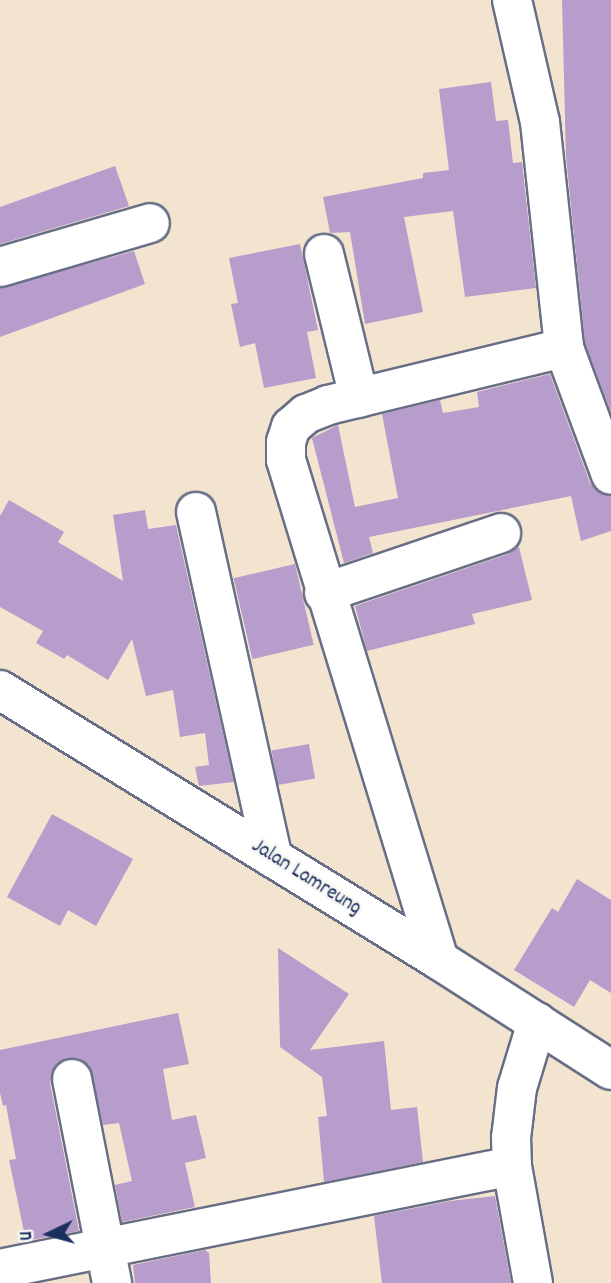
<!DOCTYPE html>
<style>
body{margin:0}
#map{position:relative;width:611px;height:1283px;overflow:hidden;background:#f3e4cf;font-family:Dekko,sans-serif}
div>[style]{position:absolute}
.building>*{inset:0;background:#b69dcb;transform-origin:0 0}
.roads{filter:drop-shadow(2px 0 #676e86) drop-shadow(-2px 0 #676e86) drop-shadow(0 2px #676e86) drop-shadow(0 -2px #676e86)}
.minor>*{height:38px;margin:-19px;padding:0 19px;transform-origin:19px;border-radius:19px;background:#fff}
span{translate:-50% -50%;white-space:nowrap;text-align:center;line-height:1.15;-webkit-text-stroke:5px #f6f6f2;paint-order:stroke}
.street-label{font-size:21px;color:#1b2f5e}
.north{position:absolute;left:14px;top:1199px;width:70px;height:70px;-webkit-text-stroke:5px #f6f6f2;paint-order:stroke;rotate:265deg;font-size:19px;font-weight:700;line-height:28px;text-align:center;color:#1b2f5e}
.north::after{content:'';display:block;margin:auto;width:24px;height:32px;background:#1b2f5e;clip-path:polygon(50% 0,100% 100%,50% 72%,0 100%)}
</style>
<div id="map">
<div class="building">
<div style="clip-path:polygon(562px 0,611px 0,611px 412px,585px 343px,566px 157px)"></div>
<div style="clip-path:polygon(491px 82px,496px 121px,508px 120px,513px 163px,522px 162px,536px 288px,465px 297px,453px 211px,404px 217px,423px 312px,365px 324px,350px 232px,330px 233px,323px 197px,423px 178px,423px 173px,449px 170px,439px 89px)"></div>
<div style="clip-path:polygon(115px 166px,129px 206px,0 244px,0 207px)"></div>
<div style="clip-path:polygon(300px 244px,318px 330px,307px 332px,316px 378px,264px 388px,255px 343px,240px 347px,231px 304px,238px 303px,229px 258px)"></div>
<div style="clip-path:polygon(134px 251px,145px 284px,0 337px,0 288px)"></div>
<div style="clip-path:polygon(550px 374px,590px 483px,598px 492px,611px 496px,611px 531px,581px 541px,571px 496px,369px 537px,373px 553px,344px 563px,312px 438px,338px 425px,355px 507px,398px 498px,382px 414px,440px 400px,443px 413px,479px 407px,477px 392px)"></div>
<div style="clip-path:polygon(9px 500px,64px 532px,58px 542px,123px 581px,113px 515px,145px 510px,148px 529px,176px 525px,234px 782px,199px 786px,195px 767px,209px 765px,205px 733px,180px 737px,173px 690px,146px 696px,132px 639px,108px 680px,67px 655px,64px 659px,36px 643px,43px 631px,0 607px,0 516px)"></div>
<div style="clip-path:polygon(519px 547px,532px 600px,472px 614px,475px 624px,367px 651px,355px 606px,508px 554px)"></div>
<div style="left:295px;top:564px;width:83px;height:63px;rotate:77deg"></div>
<div style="left:309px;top:744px;width:35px;height:38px;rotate:80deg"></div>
<div style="clip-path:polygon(52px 814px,133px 859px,96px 926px,68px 910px,60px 926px,7px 897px)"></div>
<div style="clip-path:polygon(577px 879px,611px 900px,611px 993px,590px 980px,574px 1007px,514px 970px,552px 908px,558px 912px)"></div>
<div style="clip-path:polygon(278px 948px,349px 994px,310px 1050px,384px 1041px,391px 1110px,417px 1107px,423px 1162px,324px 1182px,318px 1117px,327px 1116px,322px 1077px,280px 1047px)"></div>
<div style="clip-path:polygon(178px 1013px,189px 1064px,163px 1069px,172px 1120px,196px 1115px,206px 1158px,185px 1163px,195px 1207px,122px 1222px,115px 1185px,132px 1181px,119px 1123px,103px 1125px,89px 1065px,78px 1058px,67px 1058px,57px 1063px,52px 1071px,50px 1083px,79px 1231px,26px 1241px,9px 1160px,16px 1159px,6px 1105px,3px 1106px,0 1093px,0 1050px)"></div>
<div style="clip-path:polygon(495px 1196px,511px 1283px,382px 1283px,374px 1216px,450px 1201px)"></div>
<div style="clip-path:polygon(205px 1250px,209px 1253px,211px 1283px,135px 1283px,133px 1265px)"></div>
</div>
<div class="roads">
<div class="minor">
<div style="left:512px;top:0;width:125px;rotate:77.1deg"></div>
<div style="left:540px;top:122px;width:227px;rotate:83.9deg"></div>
<div style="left:324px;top:254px;width:148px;rotate:76.3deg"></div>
<div style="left:0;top:267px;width:156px;rotate:-16.3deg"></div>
<div style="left:196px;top:512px;width:354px;rotate:77.5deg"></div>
<div style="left:324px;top:593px;width:187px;rotate:-18.7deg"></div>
<div style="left:0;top:690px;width:515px;rotate:31.59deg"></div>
<div style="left:439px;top:960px;width:204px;rotate:32.6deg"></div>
<div style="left:439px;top:960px;width:523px;rotate:-107.01deg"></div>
<div style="left:286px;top:460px;width:18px;rotate:-90deg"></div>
<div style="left:286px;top:442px;width:16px;rotate:-72deg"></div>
<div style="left:291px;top:427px;width:20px;rotate:-41deg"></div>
<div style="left:306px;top:414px;width:24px;rotate:-22deg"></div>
<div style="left:328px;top:405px;width:243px;rotate:-13.6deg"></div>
<div style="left:564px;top:348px;width:135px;rotate:69.7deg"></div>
<div style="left:72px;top:1079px;width:208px;rotate:78.9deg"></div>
<div style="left:0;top:1269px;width:522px;rotate:-11.37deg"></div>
<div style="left:533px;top:1283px;width:119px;rotate:-100.2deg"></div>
<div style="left:512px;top:1166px;width:28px;rotate:-92deg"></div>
<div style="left:511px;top:1138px;width:50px;rotate:-83.2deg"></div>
<div style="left:517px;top:1088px;width:69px;rotate:-73.1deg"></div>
</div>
</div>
<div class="street-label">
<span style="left:306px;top:878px;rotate:32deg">Jalan Lamreung</span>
</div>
<div class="north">U</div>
</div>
